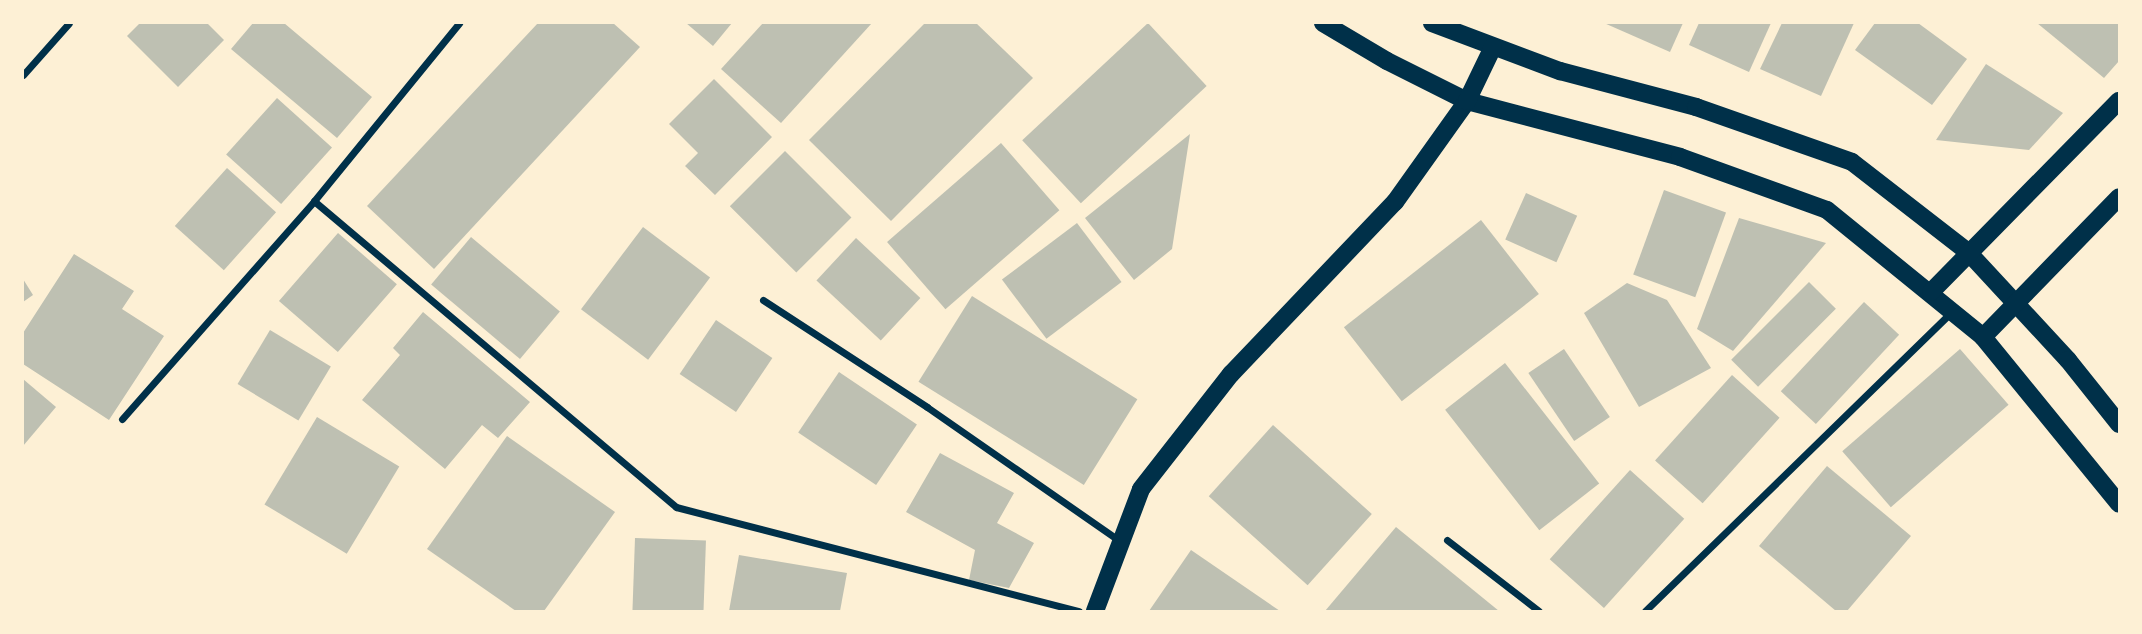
<!DOCTYPE html>
<style>
body{margin:0}
#map{position:relative;width:2142px;height:634px;overflow:hidden;background:#fdf0d5;font-family:Jost,sans-serif}
div>[style]{position:absolute}
.building>*{inset:0;background:#bec0b2;transform-origin:0 0}
.minor>*{height:7px;margin:-3.5px;padding:0 3.5px;transform-origin:3.5px;border-radius:3.5px;background:#003049}
.primary>*{height:18px;margin:-9px;padding:0 9px;transform-origin:9px;border-radius:9px;background:#003049}
span{translate:-50% -50%;white-space:nowrap;text-align:center;line-height:1.15;-webkit-text-stroke:6px #fdf0d5;paint-order:stroke}
.frame{position:absolute;inset:0;border:24px solid #fdf0d5;pointer-events:none}
</style>
<div id="map">
<div class="building">
<div style="clip-path:polygon(140px 23px,207px 23px,224px 40px,178px 87px,127px 36px)"></div>
<div style="clip-path:polygon(253px 23px,284px 23px,372px 97px,337px 138px,231px 49px)"></div>
<div style="clip-path:polygon(538px 23px,613px 23px,640px 47px,434px 269px,367px 206px)"></div>
<div style="clip-path:polygon(686px 23px,732px 23px,713px 46px)"></div>
<div style="clip-path:polygon(763px 23px,872px 23px,781px 123px,721px 69px)"></div>
<div style="clip-path:polygon(925px 23px,976px 23px,1033px 78px,891px 221px,809px 140px)"></div>
<div style="left:1148px;top:23px;width:86px;height:172px;rotate:47deg"></div>
<div style="clip-path:polygon(1604px 23px,1683px 23px,1670px 52px)"></div>
<div style="clip-path:polygon(1699px 23px,1771px 23px,1749px 72px,1689px 45px)"></div>
<div style="clip-path:polygon(1782px 23px,1854px 23px,1821px 96px,1760px 69px)"></div>
<div style="clip-path:polygon(1875px 23px,1918px 23px,1967px 59px,1932px 105px,1855px 50px)"></div>
<div style="clip-path:polygon(2037px 23px,2119px 23px,2119px 61px,2104px 78px)"></div>
<div style="clip-path:polygon(1986px 64px,2063px 113px,2029px 150px,1936px 140px)"></div>
<div style="clip-path:polygon(714px 79px,772px 137px,715px 195px,685px 166px,698px 153px,669px 124px)"></div>
<div style="left:277px;top:98px;width:74px;height:76px;rotate:42deg"></div>
<div style="clip-path:polygon(1190px 134px,1172px 249px,1134px 280px,1085px 218px)"></div>
<div style="left:1001px;top:143px;width:89px;height:151px;rotate:49deg"></div>
<div style="left:785px;top:151px;width:94px;height:78px;rotate:45deg"></div>
<div style="left:227px;top:168px;width:66px;height:78px;rotate:42deg"></div>
<div style="left:1664px;top:190px;width:66px;height:90px;rotate:20deg"></div>
<div style="left:1526px;top:193px;width:56px;height:51px;rotate:24deg"></div>
<div style="clip-path:polygon(1739px 218px,1826px 243px,1733px 351px,1697px 329px)"></div>
<div style="left:1481px;top:220px;width:94px;height:174px;rotate:52deg"></div>
<div style="left:1077px;top:223px;width:74px;height:94px;rotate:53deg"></div>
<div style="left:643px;top:227px;width:84px;height:103px;rotate:37deg"></div>
<div style="left:338px;top:233px;width:78px;height:90px;rotate:41deg"></div>
<div style="left:471px;top:237px;width:116px;height:62px;rotate:40deg"></div>
<div style="left:856px;top:238px;width:88px;height:58px;rotate:43deg"></div>
<div style="clip-path:polygon(74px 254px,134px 291px,122px 309px,164px 336px,109px 420px,23px 364px,23px 333px)"></div>
<div style="clip-path:polygon(23px 279px,33px 295px,23px 302px)"></div>
<div style="left:1809px;top:282px;width:38px;height:110px;rotate:45deg"></div>
<div style="clip-path:polygon(1627px 283px,1667px 300px,1711px 368px,1639px 407px,1584px 313px)"></div>
<div style="left:972px;top:296px;width:195px;height:101px;rotate:32deg"></div>
<div style="left:1864px;top:302px;width:48px;height:122px;rotate:43deg"></div>
<div style="clip-path:polygon(423px 312px,530px 402px,498px 438px,482px 425px,445px 469px,362px 400px,400px 355px,393px 348px)"></div>
<div style="left:716px;top:320px;width:68px;height:65px;rotate:34deg"></div>
<div style="left:270px;top:330px;width:71px;height:63px;rotate:31deg"></div>
<div style="left:1564px;top:349px;width:82px;height:43px;rotate:56deg"></div>
<div style="left:1960px;top:349px;width:74px;height:156px;rotate:49deg"></div>
<div style="left:1505px;top:363px;width:153px;height:76px;rotate:52deg"></div>
<div style="left:839px;top:372px;width:94px;height:73px;rotate:34deg"></div>
<div style="left:1732px;top:375px;width:64px;height:115px;rotate:42deg"></div>
<div style="clip-path:polygon(23px 379px,56px 407px,23px 446px)"></div>
<div style="left:317px;top:417px;width:96px;height:102px;rotate:31deg"></div>
<div style="left:1273px;top:425px;width:133px;height:96px;rotate:42deg"></div>
<div style="clip-path:polygon(507px 436px,615px 512px,544px 611px,516px 611px,427px 549px)"></div>
<div style="clip-path:polygon(940px 453px,1014px 493px,997px 523px,1034px 543px,1009px 588px,969px 580px,975px 550px,906px 512px)"></div>
<div style="clip-path:polygon(1827px 466px,1911px 536px,1847px 611px,1836px 611px,1759px 546px)"></div>
<div style="left:1630px;top:470px;width:73px;height:120px;rotate:42deg"></div>
<div style="clip-path:polygon(1396px 527px,1499px 611px,1325px 611px)"></div>
<div style="left:635px;top:538px;width:71px;height:73px;rotate:2deg"></div>
<div style="clip-path:polygon(1191px 550px,1280px 611px,1149px 611px)"></div>
<div style="clip-path:polygon(739px 555px,847px 573px,840px 611px,729px 611px)"></div>
</div>
<div class="minor">
<div style="left:23px;top:75px;width:69px;rotate:-48.5deg"></div>
<div style="left:314px;top:201px;width:474px;rotate:40.2deg"></div>
<div style="left:676px;top:507px;width:416px;rotate:14.5deg"></div>
<div style="left:763px;top:300px;width:196px;rotate:33.1deg"></div>
<div style="left:927px;top:407px;width:235px;rotate:34.8deg"></div>
<div style="left:122px;top:419px;width:290px;rotate:-48.6deg"></div>
<div style="left:314px;top:201px;width:230px;rotate:-50.8deg"></div>
<div style="left:1447px;top:540px;width:116px;rotate:37.7deg"></div>
<div style="left:1645px;top:611px;width:429px;rotate:-44.3deg"></div>
</div>
<div class="primary">
<div style="left:1323px;top:23px;width:74px;rotate:30.7deg"></div>
<div style="left:1387px;top:61px;width:89px;rotate:26.6deg"></div>
<div style="left:1467px;top:101px;width:220px;rotate:14.7deg"></div>
<div style="left:1680px;top:157px;width:156px;rotate:19.8deg"></div>
<div style="left:1827px;top:210px;width:201px;rotate:39.1deg"></div>
<div style="left:1983px;top:337px;width:215px;rotate:50.8deg"></div>
<div style="left:1432px;top:23px;width:137px;rotate:20.6deg"></div>
<div style="left:1560px;top:71px;width:141px;rotate:14.8deg"></div>
<div style="left:1696px;top:107px;width:165px;rotate:19.4deg"></div>
<div style="left:1852px;top:162px;width:147px;rotate:37.8deg"></div>
<div style="left:1968px;top:252px;width:147px;rotate:47.2deg"></div>
<div style="left:2068px;top:360px;width:82px;rotate:51.4deg"></div>
<div style="left:1931px;top:292px;width:268px;rotate:-45.5deg"></div>
<div style="left:1983px;top:337px;width:195px;rotate:-45.8deg"></div>
<div style="left:1095px;top:611px;width:130px;rotate:-69.3deg"></div>
<div style="left:1141px;top:489px;width:146px;rotate:-52deg"></div>
<div style="left:1231px;top:374px;width:238px;rotate:-46.4deg"></div>
<div style="left:1395px;top:202px;width:124px;rotate:-54.5deg"></div>
<div style="left:1467px;top:101px;width:60px;rotate:-64.3deg"></div>
</div>
<div class="frame"></div>
</div>
